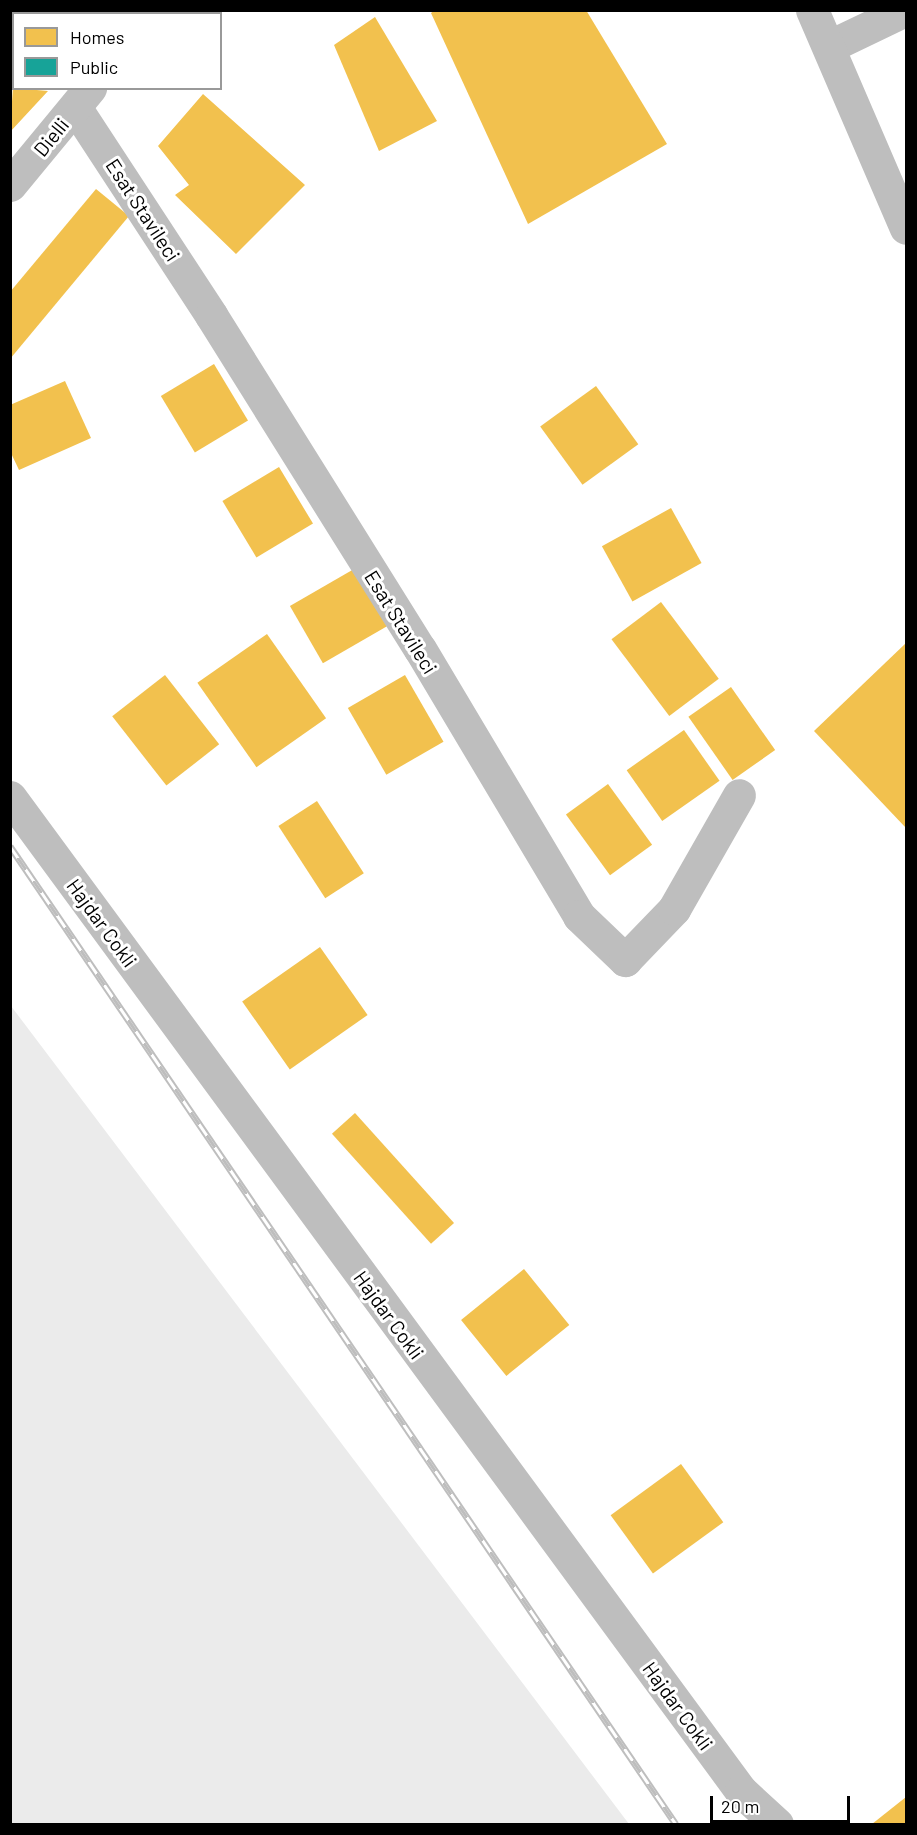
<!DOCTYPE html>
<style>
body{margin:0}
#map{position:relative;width:917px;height:1835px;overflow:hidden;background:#fff;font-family:Barlow,sans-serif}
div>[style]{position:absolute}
.green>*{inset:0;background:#ebebeb}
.homes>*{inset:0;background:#f2c14e;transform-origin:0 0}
.public>*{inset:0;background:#17a398}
.minor>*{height:33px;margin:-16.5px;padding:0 16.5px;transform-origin:16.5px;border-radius:16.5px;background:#bebebe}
.tertiary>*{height:33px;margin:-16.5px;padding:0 16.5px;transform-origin:16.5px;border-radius:16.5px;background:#bebebe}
.rail>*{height:7px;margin-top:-3.5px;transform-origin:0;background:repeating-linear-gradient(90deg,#fff 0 14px,#bebebe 0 28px);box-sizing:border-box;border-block:2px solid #bebebe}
span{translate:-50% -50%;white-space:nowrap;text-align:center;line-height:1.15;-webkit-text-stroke:6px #fff;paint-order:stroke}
.street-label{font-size:20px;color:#000}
.frame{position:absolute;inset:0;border:12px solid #000;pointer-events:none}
.legend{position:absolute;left:12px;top:12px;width:210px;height:78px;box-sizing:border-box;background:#fff;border:2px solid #999;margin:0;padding:8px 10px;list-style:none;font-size:18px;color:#000}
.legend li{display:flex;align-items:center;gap:12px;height:30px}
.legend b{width:30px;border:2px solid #999}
.scale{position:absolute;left:710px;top:1796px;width:140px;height:27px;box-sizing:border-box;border:3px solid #000;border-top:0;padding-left:8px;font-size:18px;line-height:21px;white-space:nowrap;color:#000;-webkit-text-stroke:4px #fff;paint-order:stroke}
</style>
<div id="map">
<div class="green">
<div style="clip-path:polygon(10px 1006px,11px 1006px,629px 1824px,11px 1824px)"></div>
</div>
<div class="homes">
<div style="clip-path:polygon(435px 10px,586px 10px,667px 144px,528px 224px,431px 13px)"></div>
<div style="clip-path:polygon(375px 17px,437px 121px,379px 151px,334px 45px)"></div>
<div style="clip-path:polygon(14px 71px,14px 88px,48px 91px,10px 132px)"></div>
<div style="clip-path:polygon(203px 94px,305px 185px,236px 254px,175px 195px,189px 185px,158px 146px)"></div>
<div style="clip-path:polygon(96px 189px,129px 216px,10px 359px,10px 292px)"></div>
<div style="left:214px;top:364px;width:66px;height:62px;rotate:59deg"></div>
<div style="clip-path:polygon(65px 381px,91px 438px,19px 470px,10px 451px,10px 405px)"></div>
<div style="left:596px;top:386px;width:72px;height:69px;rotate:54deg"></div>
<div style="left:279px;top:467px;width:66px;height:66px;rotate:59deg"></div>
<div style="left:671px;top:508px;width:63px;height:79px;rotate:61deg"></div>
<div style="left:354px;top:569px;width:66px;height:74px;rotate:60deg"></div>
<div style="left:661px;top:602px;width:96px;height:62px;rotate:53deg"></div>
<div style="left:267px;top:634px;width:103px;height:85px;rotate:55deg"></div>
<div style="clip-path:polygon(906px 643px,906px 828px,814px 731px)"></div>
<div style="left:165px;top:675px;width:88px;height:67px;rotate:52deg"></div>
<div style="left:405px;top:675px;width:77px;height:66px;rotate:60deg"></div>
<div style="left:731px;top:687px;width:77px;height:52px;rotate:55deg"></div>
<div style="left:684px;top:730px;width:62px;height:70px;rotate:55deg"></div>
<div style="left:608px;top:784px;width:75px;height:52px;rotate:54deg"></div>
<div style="left:317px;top:801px;width:86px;height:46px;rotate:57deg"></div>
<div style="left:320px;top:947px;width:83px;height:95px;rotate:55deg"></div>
<div style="left:355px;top:1113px;width:148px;height:31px;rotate:48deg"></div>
<div style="left:524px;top:1269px;width:72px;height:81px;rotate:51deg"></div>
<div style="left:681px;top:1464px;width:72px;height:87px;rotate:54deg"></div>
<div style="clip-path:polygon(906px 1797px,906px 1824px,872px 1824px)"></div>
</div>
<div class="public">
<div style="clip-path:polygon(11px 10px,14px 34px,10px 36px,10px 10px)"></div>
</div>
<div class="minor">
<div style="left:149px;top:14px;width:4px;rotate:-63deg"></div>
<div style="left:830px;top:46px;width:83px;rotate:-25.6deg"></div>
<div style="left:75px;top:107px;width:249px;rotate:56.8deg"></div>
<div style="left:211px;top:315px;width:394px;rotate:58deg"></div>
<div style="left:420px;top:649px;width:311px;rotate:59.2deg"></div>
<div style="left:579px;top:916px;width:64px;rotate:43.7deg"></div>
<div style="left:625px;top:960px;width:71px;rotate:-46.1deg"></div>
<div style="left:674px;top:909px;width:131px;rotate:-60.3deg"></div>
<div style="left:10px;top:185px;width:126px;rotate:-50.5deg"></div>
<div style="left:10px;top:797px;width:1234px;rotate:53.67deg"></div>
<div style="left:741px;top:1791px;width:49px;rotate:42.5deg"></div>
</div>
<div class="tertiary">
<div style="left:812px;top:10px;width:237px;rotate:66.7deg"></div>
</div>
<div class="rail">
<div style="left:10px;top:846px;width:1183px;rotate:55.75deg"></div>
</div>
<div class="street-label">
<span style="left:51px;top:137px;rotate:-51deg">Dielli</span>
<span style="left:143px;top:210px;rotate:57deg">Esat Stavileci</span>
<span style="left:401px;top:622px;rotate:58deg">Esat Stavileci</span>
<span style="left:102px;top:923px;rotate:54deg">Hajdar Cokli</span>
<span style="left:389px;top:1315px;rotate:54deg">Hajdar Cokli</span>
<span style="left:678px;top:1706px;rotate:54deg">Hajdar Cokli</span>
</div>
<div class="frame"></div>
<ul class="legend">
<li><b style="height:16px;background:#f2c14e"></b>Homes</li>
<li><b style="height:16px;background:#17a398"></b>Public</li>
</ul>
<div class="scale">20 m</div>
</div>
